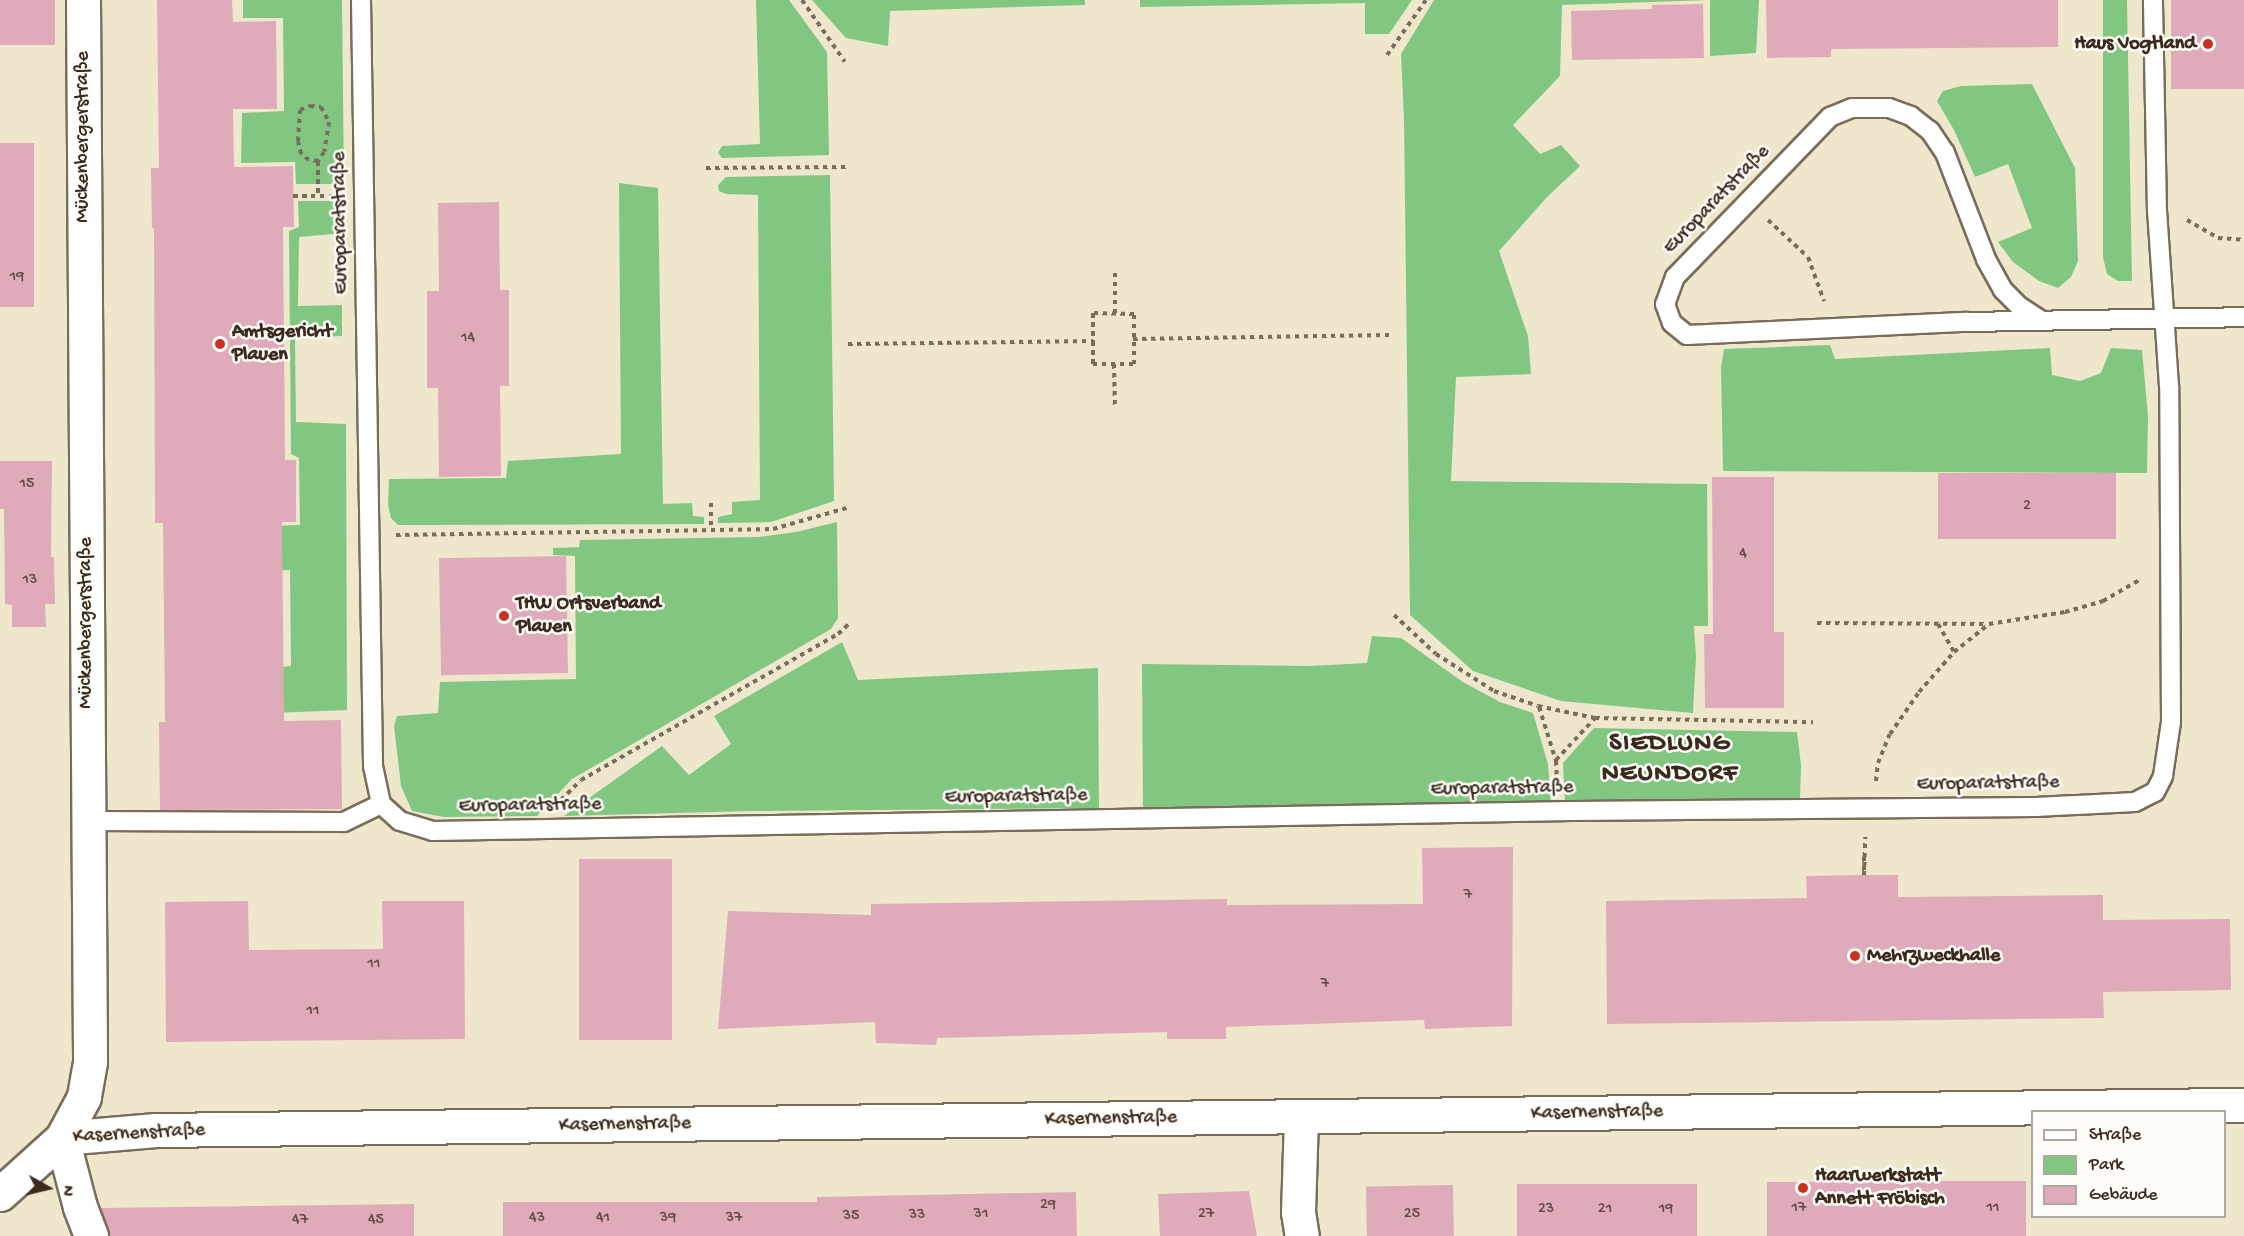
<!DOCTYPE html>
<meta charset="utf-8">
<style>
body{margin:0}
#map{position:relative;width:2244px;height:1236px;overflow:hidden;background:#efe7cb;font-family:"Gochi Hand",sans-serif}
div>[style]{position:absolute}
.green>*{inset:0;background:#81c782}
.building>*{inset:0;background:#dfabba;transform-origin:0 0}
.path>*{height:4px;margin-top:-2px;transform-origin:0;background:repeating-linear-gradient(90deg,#7a6c5b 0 4.5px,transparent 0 9px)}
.roads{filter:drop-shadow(2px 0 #7a6c5b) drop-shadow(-2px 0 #7a6c5b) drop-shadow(0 2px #7a6c5b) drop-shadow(0 -2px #7a6c5b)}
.service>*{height:18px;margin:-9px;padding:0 9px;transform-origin:9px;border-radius:9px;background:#fff}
.minor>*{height:33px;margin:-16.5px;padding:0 16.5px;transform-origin:16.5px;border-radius:16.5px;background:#fff}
.dots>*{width:16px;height:16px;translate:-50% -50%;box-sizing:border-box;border:3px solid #fdfcf7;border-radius:50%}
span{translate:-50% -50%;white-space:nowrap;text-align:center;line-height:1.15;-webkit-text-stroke:5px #fdfcf7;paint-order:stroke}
.number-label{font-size:16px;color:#644a45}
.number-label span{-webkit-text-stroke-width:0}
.poi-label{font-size:20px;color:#3b2a1e;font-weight:700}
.right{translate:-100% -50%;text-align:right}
.left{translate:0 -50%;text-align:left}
.street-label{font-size:20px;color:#3b2a1e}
.district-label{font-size:26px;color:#3b2a1e;font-weight:700;letter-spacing:1.5px}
.legend{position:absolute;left:2031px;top:1110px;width:195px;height:108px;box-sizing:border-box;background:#fdfcf7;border:2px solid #afa8a0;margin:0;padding:8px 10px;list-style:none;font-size:18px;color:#3b2a1e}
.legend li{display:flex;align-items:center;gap:12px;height:30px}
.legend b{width:30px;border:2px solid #afa8a0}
.north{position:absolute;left:18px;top:1158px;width:60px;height:60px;-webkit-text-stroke:4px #fdfcf7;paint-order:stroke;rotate:98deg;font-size:16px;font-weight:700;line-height:24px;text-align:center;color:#3b2a1e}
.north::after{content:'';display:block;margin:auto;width:21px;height:27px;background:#3b2a1e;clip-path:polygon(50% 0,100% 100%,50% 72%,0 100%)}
</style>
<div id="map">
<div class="green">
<div style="clip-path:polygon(243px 0,342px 0,344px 184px,296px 184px,295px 162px,241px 163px,242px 113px,284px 111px,283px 18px,243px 18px)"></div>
<div style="clip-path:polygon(756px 0,789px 0,827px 52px,829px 155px,722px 158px,718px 153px,722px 146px,760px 144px)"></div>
<div style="clip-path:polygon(812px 0,1085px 0,1085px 5px,890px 11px,888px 46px,846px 38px)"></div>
<div style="clip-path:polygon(1140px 0,1412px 0,1389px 34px,1365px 34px,1365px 3px,1140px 7px)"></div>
<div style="clip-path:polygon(1434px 0,1759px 0,1756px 53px,1710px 56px,1710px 0,1562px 5px,1560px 76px,1513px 125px,1540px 154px,1561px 145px,1580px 166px,1547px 197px,1499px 251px,1528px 336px,1531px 374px,1456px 377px,1451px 481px,1707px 484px,1708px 626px,1694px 626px,1696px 657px,1693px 713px,1561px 701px,1473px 671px,1410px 615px,1404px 119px,1401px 54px)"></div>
<div style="clip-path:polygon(2103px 0,2127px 0,2132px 281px,2118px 281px,2107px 274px,2103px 257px)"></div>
<div style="clip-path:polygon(2032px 84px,2075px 168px,2078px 261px,2071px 277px,2058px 288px,2039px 281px,2013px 262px,1998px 242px,2032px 228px,2008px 164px,1975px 177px,1954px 130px,1937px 101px,1943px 91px,1961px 86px)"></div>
<div style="clip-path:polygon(830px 175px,834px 501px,771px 522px,718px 523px,718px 517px,732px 514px,732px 502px,760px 500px,758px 195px,726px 194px,719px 191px,718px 185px,726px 177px)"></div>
<div style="clip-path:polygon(619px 183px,658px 188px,663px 504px,692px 503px,693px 516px,704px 517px,704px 524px,398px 525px,391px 518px,388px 505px,389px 479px,506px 478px,508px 461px,621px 454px)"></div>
<div style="clip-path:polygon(298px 201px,345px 201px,344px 233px,299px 237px,298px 306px,342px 305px,342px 336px,295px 338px,296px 422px,346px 424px,347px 710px,247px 714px,248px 670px,291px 666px,290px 570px,246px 572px,246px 527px,300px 525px,299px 458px,291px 454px,289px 231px,299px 227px)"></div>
<div style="clip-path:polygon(1830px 345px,1835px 359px,2050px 348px,2052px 375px,2080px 381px,2101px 373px,2111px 348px,2142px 350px,2148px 416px,2147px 473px,1723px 471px,1721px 367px,1724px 349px)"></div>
<div style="clip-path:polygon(837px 522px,838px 618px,831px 629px,572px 779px,537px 816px,444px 817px,412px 811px,401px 786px,394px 726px,397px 716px,438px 713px,440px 682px,576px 679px,575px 556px,553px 555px,553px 548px,579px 547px,580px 540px,758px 537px,796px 532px)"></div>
<div style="clip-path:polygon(1372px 636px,1401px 638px,1463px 682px,1500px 702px,1533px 713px,1548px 764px,1551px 804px,1143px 810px,1142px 664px,1310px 666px,1367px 663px)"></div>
<div style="clip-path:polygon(842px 642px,858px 680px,1098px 668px,1099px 808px,753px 811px,564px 816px,662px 746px,689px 775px,731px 744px,714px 716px)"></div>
<div style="clip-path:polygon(1594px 728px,1797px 732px,1801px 765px,1800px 799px,1565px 802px,1563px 763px)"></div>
</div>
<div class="building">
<div style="left:0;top:0;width:55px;height:45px"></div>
<div style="clip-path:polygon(157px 0,232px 0,233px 22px,276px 21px,277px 109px,233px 109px,234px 167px,293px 166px,294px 227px,283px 227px,285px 460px,296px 460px,296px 522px,282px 522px,284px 721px,341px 720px,342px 809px,160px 810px,159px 722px,165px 722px,163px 523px,155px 523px,154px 228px,152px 228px,151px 168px,159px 168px)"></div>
<div style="clip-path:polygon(1766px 0,2058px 0,2058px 47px,1831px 49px,1831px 57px,1767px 58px)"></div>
<div style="left:2171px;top:0;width:73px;height:89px"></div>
<div style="clip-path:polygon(1703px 4px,1704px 58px,1572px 60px,1571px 11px,1652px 9px,1652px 5px)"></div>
<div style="left:34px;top:143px;width:164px;height:34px;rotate:90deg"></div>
<div style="clip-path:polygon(499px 202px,500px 290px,509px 290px,509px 386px,500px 386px,501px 476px,439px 477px,438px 388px,427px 388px,427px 291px,439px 291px,438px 203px)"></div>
<div style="clip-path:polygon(0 461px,52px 461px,51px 557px,54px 557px,55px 604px,45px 604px,46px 627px,12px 627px,12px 605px,5px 604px,4px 509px,0 509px)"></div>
<div style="left:2116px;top:473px;width:66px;height:178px;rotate:90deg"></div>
<div style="clip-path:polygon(1712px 477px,1774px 477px,1774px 632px,1784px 632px,1784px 708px,1705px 708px,1704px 634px,1713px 634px)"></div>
<div style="left:566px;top:556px;width:117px;height:127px;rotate:89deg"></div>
<div style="clip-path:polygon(1513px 847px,1512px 1026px,1425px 1029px,1424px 1020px,1226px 1027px,1226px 1039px,1167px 1039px,1167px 1032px,937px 1038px,936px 1045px,876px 1043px,875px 1022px,718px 1029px,728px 911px,871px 915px,871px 904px,1227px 899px,1227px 905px,1423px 904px,1422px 848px)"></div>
<div style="left:579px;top:859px;width:93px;height:181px"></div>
<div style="clip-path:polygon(1864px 875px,1898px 875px,1898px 897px,2103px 895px,2103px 920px,2230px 919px,2231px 990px,2103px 992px,2104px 1018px,1607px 1024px,1606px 901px,1807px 898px,1806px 876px)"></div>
<div style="clip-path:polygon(248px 901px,249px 950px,383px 949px,382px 901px,464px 901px,465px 1039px,166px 1042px,165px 902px)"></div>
<div style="clip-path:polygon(1923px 1181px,2026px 1181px,2026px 1236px,1767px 1236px,1767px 1182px)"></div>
<div style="left:1517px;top:1184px;width:180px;height:52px"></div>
<div style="left:1453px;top:1185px;width:51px;height:87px;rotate:89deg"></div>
<div style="clip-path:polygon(1249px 1191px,1257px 1236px,1160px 1236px,1158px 1194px)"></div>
<div style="clip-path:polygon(1076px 1192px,1077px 1236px,503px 1236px,503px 1202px,817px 1202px,817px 1197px)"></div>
<div style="clip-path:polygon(414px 1204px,414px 1236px,109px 1236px,101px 1208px)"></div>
</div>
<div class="path">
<div style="left:802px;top:0;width:75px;rotate:55.3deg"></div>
<div style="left:1387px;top:55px;width:67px;rotate:-54.7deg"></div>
<div style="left:318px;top:161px;width:9px;rotate:-174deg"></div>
<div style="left:309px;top:160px;width:10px;rotate:-143deg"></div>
<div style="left:301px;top:154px;width:13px;rotate:-103deg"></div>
<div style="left:298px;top:141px;width:31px;rotate:-86deg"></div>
<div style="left:300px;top:110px;width:11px;rotate:-22deg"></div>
<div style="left:310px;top:106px;width:11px;rotate:5deg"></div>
<div style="left:321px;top:107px;width:17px;rotate:62deg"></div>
<div style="left:329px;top:122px;width:30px;rotate:99deg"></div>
<div style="left:324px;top:152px;width:11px;rotate:124deg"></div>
<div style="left:318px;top:161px;width:35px;rotate:90deg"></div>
<div style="left:706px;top:168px;width:140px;rotate:-0.4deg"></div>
<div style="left:293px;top:196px;width:42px"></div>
<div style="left:1768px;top:220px;width:54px;rotate:42.8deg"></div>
<div style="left:1808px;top:257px;width:47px;rotate:70deg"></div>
<div style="left:2187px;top:220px;width:36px;rotate:30deg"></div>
<div style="left:2218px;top:238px;width:26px;rotate:4deg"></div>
<div style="left:1115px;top:313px;width:42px;rotate:-90deg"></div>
<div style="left:1133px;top:339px;width:257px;rotate:-0.9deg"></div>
<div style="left:848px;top:344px;width:245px;rotate:-0.7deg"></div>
<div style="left:1093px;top:341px;width:23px;rotate:90deg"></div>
<div style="left:1093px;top:364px;width:41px"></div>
<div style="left:1134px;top:364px;width:50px;rotate:-90deg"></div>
<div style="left:1134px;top:314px;width:41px;rotate:-178.6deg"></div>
<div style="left:1093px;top:313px;width:28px;rotate:90deg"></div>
<div style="left:1114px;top:364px;width:44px;rotate:88.7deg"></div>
<div style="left:711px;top:503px;width:27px;rotate:90deg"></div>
<div style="left:396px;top:535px;width:377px;rotate:-0.9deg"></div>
<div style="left:773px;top:529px;width:80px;rotate:-15.9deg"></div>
<div style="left:1394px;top:615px;width:57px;rotate:42.9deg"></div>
<div style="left:1436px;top:654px;width:69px;rotate:32.5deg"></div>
<div style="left:1494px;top:691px;width:46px;rotate:18.8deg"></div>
<div style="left:1538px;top:706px;width:58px;rotate:11.9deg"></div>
<div style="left:1595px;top:718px;width:218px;rotate:1.1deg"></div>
<div style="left:1817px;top:623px;width:171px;rotate:0.3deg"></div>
<div style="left:1938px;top:624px;width:32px;rotate:60deg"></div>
<div style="left:1539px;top:707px;width:57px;rotate:72.5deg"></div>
<div style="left:1556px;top:761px;width:22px;rotate:87deg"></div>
<div style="left:1556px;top:760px;width:57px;rotate:-47.1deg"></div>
<div style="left:1876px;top:781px;width:18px;rotate:-84deg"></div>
<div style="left:1878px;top:763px;width:31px;rotate:-68deg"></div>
<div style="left:1890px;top:734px;width:51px;rotate:-55.4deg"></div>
<div style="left:1919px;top:692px;width:53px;rotate:-48.8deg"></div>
<div style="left:1954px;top:652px;width:45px;rotate:-38.7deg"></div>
<div style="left:1989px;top:624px;width:77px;rotate:-9deg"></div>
<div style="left:2065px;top:612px;width:40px;rotate:-16deg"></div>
<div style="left:2103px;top:601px;width:44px;rotate:-30.1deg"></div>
<div style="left:561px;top:800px;width:28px;rotate:-45deg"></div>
<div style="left:581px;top:780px;width:296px;rotate:-29.6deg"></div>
<div style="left:838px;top:634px;width:18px;rotate:-43deg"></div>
<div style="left:1864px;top:857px;width:18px;rotate:90deg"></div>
<div style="left:1864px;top:875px;width:38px;rotate:-88deg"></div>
</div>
<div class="roads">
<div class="service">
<div style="left:361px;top:0;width:766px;rotate:89.1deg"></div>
<div style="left:373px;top:766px;width:39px;rotate:78deg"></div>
<div style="left:381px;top:804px;width:25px;rotate:42deg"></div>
<div style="left:400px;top:821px;width:34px;rotate:17deg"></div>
<div style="left:433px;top:831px;width:1139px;rotate:-1.01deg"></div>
<div style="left:1572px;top:811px;width:464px;rotate:-0.5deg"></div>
<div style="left:2036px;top:807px;width:99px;rotate:-2.9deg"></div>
<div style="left:2135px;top:802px;width:22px;rotate:-27deg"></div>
<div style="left:2155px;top:792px;width:18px;rotate:-63deg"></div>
<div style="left:2163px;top:776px;width:55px;rotate:-81.6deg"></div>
<div style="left:2171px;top:722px;width:336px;rotate:-90.3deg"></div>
<div style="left:2169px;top:386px;width:174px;rotate:-93.9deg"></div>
<div style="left:2157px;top:212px;width:212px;rotate:-91.1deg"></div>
<div style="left:2042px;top:321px;width:27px;rotate:-147deg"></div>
<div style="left:2019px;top:306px;width:23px;rotate:-135deg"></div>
<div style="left:2003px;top:290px;width:35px;rotate:-119deg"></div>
<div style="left:1986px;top:259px;width:114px;rotate:-111.1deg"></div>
<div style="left:1945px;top:153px;width:27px;rotate:-124deg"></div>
<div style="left:1930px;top:131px;width:24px;rotate:-142deg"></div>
<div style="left:1911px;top:116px;width:23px;rotate:-160deg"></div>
<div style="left:1889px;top:108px;width:37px;rotate:180deg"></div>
<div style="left:1852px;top:108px;width:24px;rotate:158deg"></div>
<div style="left:1830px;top:117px;width:223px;rotate:134.1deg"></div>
<div style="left:1675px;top:277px;width:29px;rotate:110deg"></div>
<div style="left:1665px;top:304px;width:20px;rotate:70deg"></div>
<div style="left:1672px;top:323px;width:19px;rotate:39deg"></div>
<div style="left:1687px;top:335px;width:280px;rotate:-2.7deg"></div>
<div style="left:1967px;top:322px;width:277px;rotate:-1deg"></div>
<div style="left:88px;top:821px;width:256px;rotate:0.2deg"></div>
<div style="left:344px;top:822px;width:41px;rotate:-25.9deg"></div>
</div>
<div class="minor">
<div style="left:83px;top:0;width:1062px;rotate:89.62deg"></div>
<div style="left:90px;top:1062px;width:36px;rotate:100deg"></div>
<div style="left:84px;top:1097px;width:47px;rotate:118.2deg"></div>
<div style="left:62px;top:1138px;width:71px;rotate:75.4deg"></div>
<div style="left:80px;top:1207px;width:31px;rotate:69deg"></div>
<div style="left:1301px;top:1117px;width:95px;rotate:91.8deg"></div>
<div style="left:1298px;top:1212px;width:24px;rotate:81deg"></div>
<div style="left:0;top:1194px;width:84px;rotate:-42.1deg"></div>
<div style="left:62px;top:1138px;width:94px;rotate:-4.9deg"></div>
<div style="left:156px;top:1130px;width:2088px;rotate:-0.69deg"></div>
</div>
</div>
<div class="dots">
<div style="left:2208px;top:44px;background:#c8321e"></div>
<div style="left:220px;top:344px;background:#c8321e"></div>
<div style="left:504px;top:616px;background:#c8321e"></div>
<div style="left:1855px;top:956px;background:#c8321e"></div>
<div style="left:1803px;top:1188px;background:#c8321e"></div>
</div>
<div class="number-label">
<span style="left:17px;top:278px">19</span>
<span style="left:468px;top:339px">14</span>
<span style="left:27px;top:485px">15</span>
<span style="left:2027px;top:507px">2</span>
<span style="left:1743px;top:555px">4</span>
<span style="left:30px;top:581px">13</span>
<span style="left:1468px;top:896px">7</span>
<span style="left:374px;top:965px">11</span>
<span style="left:1325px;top:985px">7</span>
<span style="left:313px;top:1012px">11</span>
<span style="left:1048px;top:1206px">29</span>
<span style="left:1799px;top:1209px">17</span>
<span style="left:1993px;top:1209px">11</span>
<span style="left:1546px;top:1210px">23</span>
<span style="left:1605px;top:1210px">21</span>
<span style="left:1666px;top:1210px">19</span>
<span style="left:981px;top:1215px">31</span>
<span style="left:1206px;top:1215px">27</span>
<span style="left:1412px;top:1215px">25</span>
<span style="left:917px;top:1216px">33</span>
<span style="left:851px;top:1217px">35</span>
<span style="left:537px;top:1219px">43</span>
<span style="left:603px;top:1219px">41</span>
<span style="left:668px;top:1219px">39</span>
<span style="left:734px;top:1219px">37</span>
<span style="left:300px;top:1221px">47</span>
<span style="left:376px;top:1221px">45</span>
</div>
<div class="poi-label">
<span class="right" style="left:2196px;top:44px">Haus Vogtland</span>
<span class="left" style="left:232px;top:344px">Amtsgericht<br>Plauen</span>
<span class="left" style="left:516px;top:616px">THW Ortsverband<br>Plauen</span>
<span class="left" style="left:1867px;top:956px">Mehrzweckhalle</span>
<span class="left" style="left:1815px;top:1188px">Haarwerkstatt<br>Annett Fröbisch</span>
</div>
<div class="street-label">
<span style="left:83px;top:137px;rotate:-90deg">Mückenbergerstraße</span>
<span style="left:1717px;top:200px;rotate:-46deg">Europaratstraße</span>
<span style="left:341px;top:223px;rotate:-91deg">Europaratstraße</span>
<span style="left:86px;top:623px;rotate:-90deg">Mückenbergerstraße</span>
<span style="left:1988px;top:784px;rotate:-1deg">Europaratstraße</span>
<span style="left:1502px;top:789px;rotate:-1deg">Europaratstraße</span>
<span style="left:1016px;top:797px;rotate:-1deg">Europaratstraße</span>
<span style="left:530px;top:806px;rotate:-1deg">Europaratstraße</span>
<span style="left:1597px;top:1113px;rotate:-1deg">Kasernenstraße</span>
<span style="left:1111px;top:1119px;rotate:-1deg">Kasernenstraße</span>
<span style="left:625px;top:1125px;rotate:-1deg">Kasernenstraße</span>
<span style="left:139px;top:1134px;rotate:-3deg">Kasernenstraße</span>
</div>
<div class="district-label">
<span style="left:1670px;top:760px">SIEDLUNG<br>NEUNDORF</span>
</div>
<ul class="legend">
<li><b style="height:8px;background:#fff"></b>Straße</li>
<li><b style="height:16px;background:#81c782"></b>Park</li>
<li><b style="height:16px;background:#dfabba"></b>Gebäude</li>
</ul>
<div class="north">N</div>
</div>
